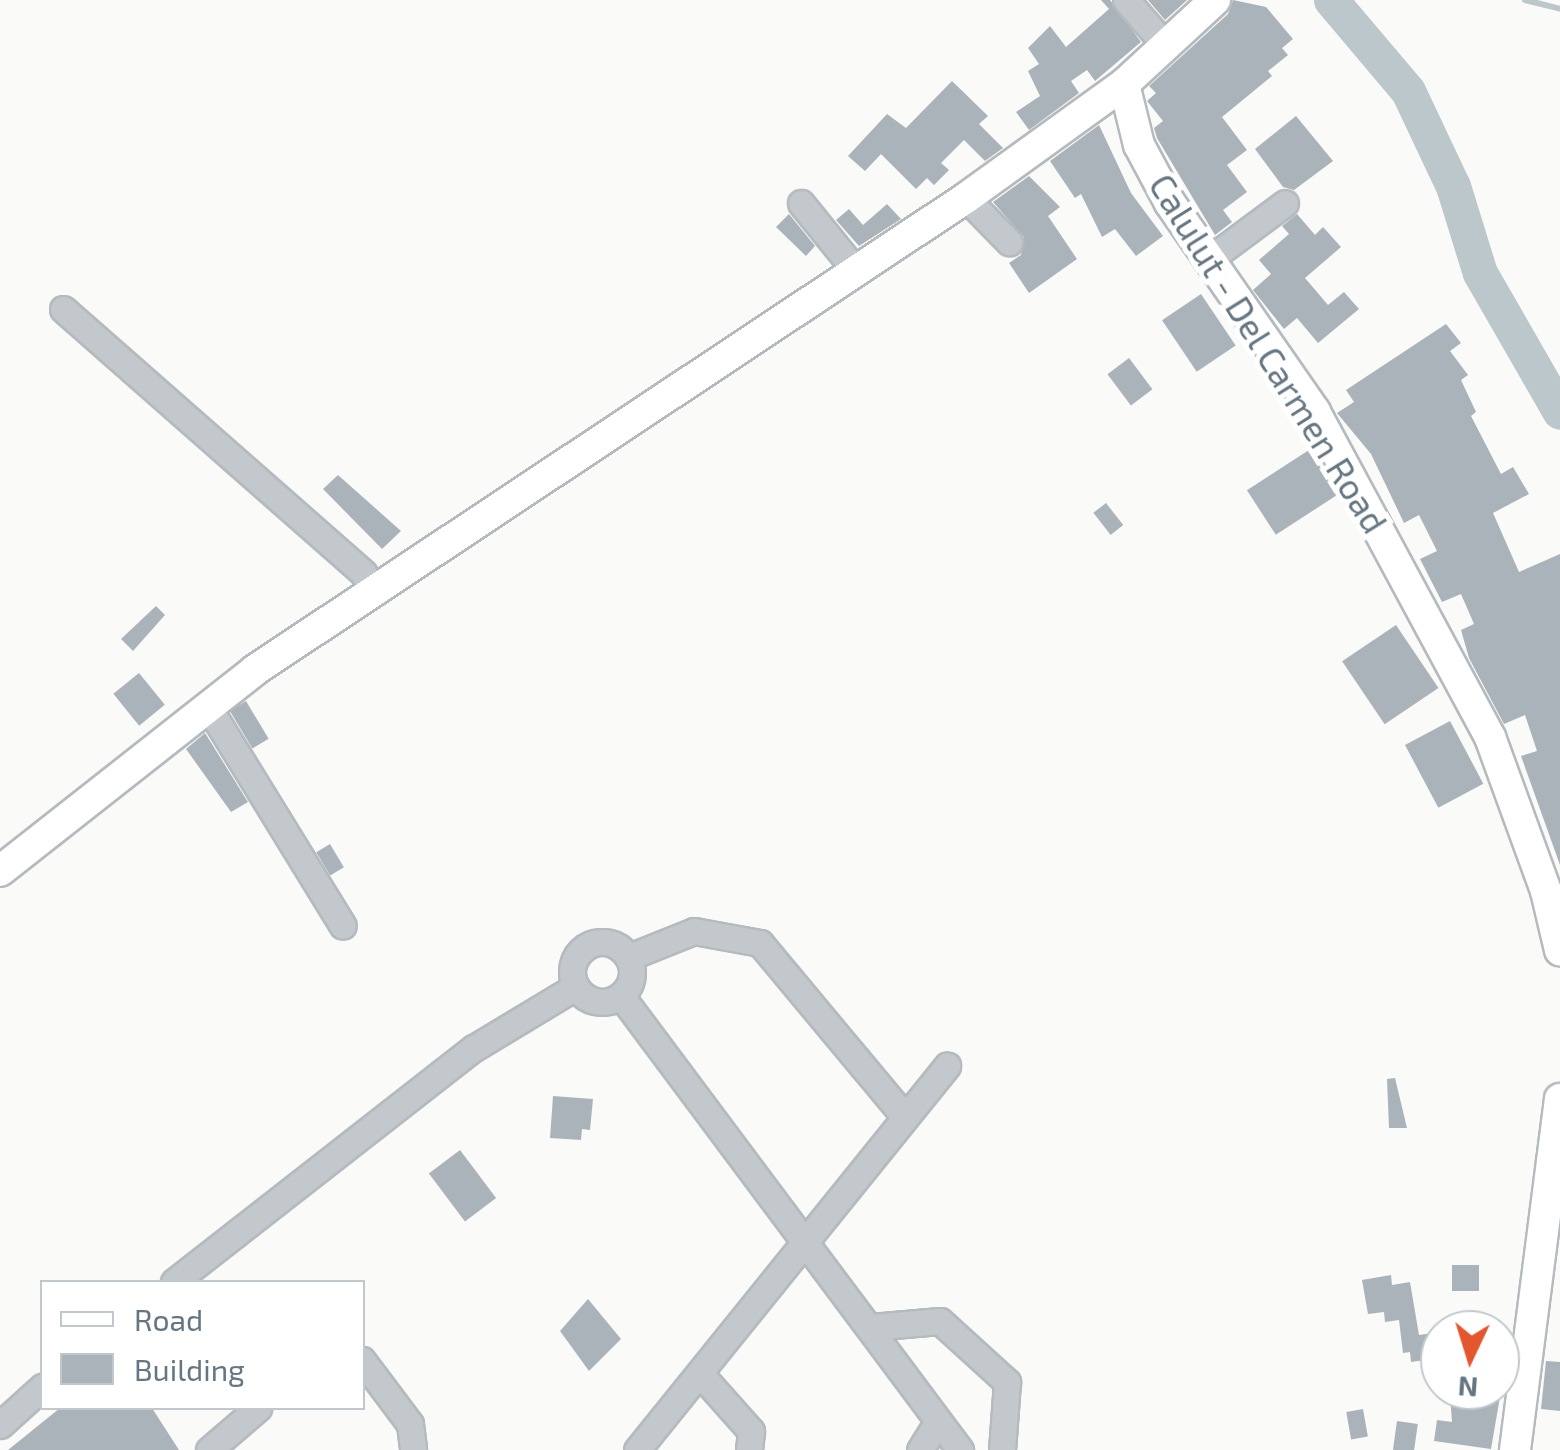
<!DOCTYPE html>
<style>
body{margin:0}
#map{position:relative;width:1560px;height:1450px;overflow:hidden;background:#fafaf8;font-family:"Exo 2",sans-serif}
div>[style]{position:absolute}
.stream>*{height:6px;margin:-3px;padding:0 3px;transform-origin:3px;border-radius:3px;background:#bbc7cb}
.river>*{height:35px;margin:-17.5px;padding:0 17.5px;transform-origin:17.5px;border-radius:17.5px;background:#bbc7cb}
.building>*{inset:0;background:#aab3b9;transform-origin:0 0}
.roads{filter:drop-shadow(2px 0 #b5babe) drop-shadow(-2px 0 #b5babe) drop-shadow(0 2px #b5babe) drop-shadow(0 -2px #b5babe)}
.minor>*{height:25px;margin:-12.5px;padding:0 12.5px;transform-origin:12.5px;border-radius:12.5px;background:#c3c8cc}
.minor>.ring{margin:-12.5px;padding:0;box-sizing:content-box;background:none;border:25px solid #c3c8cc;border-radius:50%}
.major>*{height:30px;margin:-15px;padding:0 15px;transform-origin:15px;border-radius:15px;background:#fff}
span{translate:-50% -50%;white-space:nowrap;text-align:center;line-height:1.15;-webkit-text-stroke:10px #fff;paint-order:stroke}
.street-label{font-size:35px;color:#657683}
.legend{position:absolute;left:40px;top:1280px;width:325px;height:130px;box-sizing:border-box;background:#fff;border:2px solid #c1c8cd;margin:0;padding:12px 18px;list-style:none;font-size:30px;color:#657683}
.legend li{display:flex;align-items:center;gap:20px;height:50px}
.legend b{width:50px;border:2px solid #c1c8cd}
.north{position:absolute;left:1420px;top:1310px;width:100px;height:100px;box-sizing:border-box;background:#fff;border:2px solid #c1c8cd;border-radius:50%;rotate:184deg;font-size:28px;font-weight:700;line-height:40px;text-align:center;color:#657683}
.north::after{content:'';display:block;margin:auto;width:35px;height:45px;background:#e4572e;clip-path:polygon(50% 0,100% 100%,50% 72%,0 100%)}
</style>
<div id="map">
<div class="stream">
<div style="left:1525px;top:0;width:36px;rotate:14deg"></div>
</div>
<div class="river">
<div style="left:1331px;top:0;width:119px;rotate:49.8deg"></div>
<div style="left:1408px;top:91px;width:105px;rotate:64.7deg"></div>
<div style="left:1453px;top:186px;width:91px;rotate:72.8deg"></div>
<div style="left:1480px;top:273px;width:160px;rotate:60.1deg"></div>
</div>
<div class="building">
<div style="clip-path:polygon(1101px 0,1110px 0,1141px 42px,1095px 81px,1087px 70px,1071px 81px,1079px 93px,1029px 130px,1016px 112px,1040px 96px,1028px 71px,1039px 64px,1028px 48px,1050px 26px,1066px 47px,1109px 9px)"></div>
<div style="clip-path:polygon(1148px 0,1187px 0,1165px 20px)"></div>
<div style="clip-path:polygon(1233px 0,1266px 7px,1293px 39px,1282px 48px,1288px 55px,1268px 71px,1272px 76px,1222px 117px,1247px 150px,1227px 165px,1247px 192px,1223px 210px,1232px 222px,1215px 235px,1157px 138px,1154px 128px,1163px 121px,1147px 101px,1156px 93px,1149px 86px,1228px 14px)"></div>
<div style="clip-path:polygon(952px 81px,988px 116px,979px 124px,1003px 148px,985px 161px,964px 140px,941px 163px,949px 170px,934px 185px,927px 178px,916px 189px,881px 154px,865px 171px,848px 156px,887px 114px,906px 128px)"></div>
<div style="clip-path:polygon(1296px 116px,1333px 161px,1294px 190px,1283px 187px,1255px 149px)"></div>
<div style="clip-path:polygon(1099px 125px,1131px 193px,1163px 236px,1136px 256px,1115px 229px,1102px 237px,1081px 194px,1075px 198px,1050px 161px)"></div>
<div style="clip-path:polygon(1029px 176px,1060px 207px,1048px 216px,1077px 259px,1029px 293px,1009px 263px,1021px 255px,1024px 237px,993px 202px)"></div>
<div style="clip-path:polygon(887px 204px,901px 219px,859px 246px,836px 220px,849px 209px,863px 225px)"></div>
<div style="clip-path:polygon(789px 214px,815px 246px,806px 256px,776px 227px)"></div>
<div style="clip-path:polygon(1297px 214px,1315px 235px,1323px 227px,1341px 247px,1305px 278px,1328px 305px,1344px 292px,1359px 309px,1318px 343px,1297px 318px,1284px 329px,1253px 290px,1271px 274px,1259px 260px,1289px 234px,1282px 226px)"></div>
<div style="left:1201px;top:294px;width:62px;height:47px;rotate:56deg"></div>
<div style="clip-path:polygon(1446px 324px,1461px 343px,1450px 351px,1468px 375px,1461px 380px,1476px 412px,1471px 416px,1501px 474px,1513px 467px,1529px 494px,1493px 513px,1519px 572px,1560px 554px,1560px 865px,1521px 756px,1537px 751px,1525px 715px,1504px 724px,1469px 658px,1461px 630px,1474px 624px,1461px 594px,1442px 602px,1420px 559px,1437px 551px,1419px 515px,1404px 523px,1371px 454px,1337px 413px,1354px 402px,1346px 390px)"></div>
<div style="left:1129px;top:358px;width:39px;height:27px;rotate:53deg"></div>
<div style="left:1309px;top:450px;width:53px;height:74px;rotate:57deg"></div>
<div style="clip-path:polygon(338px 475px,401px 531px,382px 549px,323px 489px)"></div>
<div style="left:1106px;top:503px;width:28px;height:16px;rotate:52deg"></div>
<div style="clip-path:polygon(156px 606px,165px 615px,133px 651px,121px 639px)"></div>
<div style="left:1396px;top:625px;width:76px;height:65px;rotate:56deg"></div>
<div style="left:139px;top:673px;width:41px;height:33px;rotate:51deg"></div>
<div style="left:246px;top:701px;width:44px;height:19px;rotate:59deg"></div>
<div style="left:1450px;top:721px;width:71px;height:51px;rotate:62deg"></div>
<div style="clip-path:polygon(205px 733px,248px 802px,231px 812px,186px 749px)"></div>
<div style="left:330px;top:844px;width:27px;height:16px;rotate:59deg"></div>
<div style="clip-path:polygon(1395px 1078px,1407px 1128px,1389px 1128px,1387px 1079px)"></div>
<div style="clip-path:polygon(553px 1096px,593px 1099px,590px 1130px,582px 1129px,581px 1140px,550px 1138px)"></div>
<div style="left:460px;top:1150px;width:60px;height:39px;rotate:53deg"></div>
<div style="left:1452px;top:1265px;width:27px;height:26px"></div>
<div style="clip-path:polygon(1391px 1275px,1392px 1285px,1410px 1282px,1419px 1335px,1440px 1332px,1440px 1358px,1411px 1362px,1410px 1352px,1403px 1353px,1399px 1320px,1385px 1322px,1384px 1312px,1368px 1314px,1362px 1280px)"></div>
<div style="clip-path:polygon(588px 1299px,621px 1339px,589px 1371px,560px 1331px)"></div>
<div style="clip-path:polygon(1546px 1361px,1560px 1362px,1560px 1411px,1541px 1409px)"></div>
<div style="clip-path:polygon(1501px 1391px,1491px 1449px,1434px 1441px,1437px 1420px,1452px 1422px,1450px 1395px)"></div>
<div style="clip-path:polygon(60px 1408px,152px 1408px,179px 1450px,8px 1450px)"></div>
<div style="left:1363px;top:1409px;width:28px;height:17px;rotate:80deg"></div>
<div style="left:1397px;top:1421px;width:21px;height:29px;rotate:8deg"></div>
</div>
<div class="roads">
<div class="minor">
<div style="left:1126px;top:0;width:62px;rotate:48.9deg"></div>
<div style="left:966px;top:198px;width:62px;rotate:45.7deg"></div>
<div style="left:801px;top:203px;width:87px;rotate:51deg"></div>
<div style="left:1207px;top:261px;width:97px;rotate:-36.6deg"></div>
<div style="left:63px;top:309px;width:400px;rotate:41.3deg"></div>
<div style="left:363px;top:573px;width:23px;rotate:56deg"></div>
<div style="left:207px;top:705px;width:259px;rotate:58.4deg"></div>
<div class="ring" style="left:572px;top:942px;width:35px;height:35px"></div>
<div style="left:629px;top:957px;width:70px;rotate:-21.8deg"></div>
<div style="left:694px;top:931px;width:67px;rotate:10.3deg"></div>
<div style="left:760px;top:943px;width:225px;rotate:50.2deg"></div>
<div style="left:621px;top:996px;width:567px;rotate:53.25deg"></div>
<div style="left:174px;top:1282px;width:380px;rotate:-38deg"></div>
<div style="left:474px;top:1048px;width:118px;rotate:-31.1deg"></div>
<div style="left:871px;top:1327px;width:69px;rotate:-5deg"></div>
<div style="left:940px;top:1321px;width:91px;rotate:42.3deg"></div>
<div style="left:1007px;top:1382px;width:68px;rotate:94.2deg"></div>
<div style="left:362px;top:1360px;width:80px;rotate:53.1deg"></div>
<div style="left:410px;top:1424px;width:26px;rotate:83deg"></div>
<div style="left:702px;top:1376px;width:74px;rotate:48.3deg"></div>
<div style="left:751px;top:1431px;width:19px;rotate:96deg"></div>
<div style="left:0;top:1425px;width:57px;rotate:-42.1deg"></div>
<div style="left:209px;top:1450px;width:65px;rotate:-40.6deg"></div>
<div style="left:637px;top:1450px;width:494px;rotate:-51.1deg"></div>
<div style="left:920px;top:1450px;width:34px;rotate:-58deg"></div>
</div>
<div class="major">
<div style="left:1124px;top:84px;width:63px;rotate:76.2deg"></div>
<div style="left:1139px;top:145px;width:66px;rotate:61.9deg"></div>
<div style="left:1170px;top:203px;width:254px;rotate:55.2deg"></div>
<div style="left:1315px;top:412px;width:369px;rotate:61.7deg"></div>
<div style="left:1490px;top:737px;width:164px;rotate:70deg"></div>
<div style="left:1546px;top:891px;width:61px;rotate:76.7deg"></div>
<div style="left:0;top:871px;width:325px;rotate:-38.2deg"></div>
<div style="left:255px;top:670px;width:853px;rotate:-33.58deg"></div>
<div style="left:966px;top:198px;width:195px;rotate:-35.8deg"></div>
<div style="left:1124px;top:84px;width:124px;rotate:-42.7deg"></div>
<div style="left:1515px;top:1450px;width:354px;rotate:-82.7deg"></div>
</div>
</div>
<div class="street-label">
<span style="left:1269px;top:353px;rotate:58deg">Calulut - Del Carmen Road</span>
</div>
<ul class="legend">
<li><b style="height:12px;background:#fff"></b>Road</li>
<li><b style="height:28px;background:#aab3b9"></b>Building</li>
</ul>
<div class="north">N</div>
</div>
